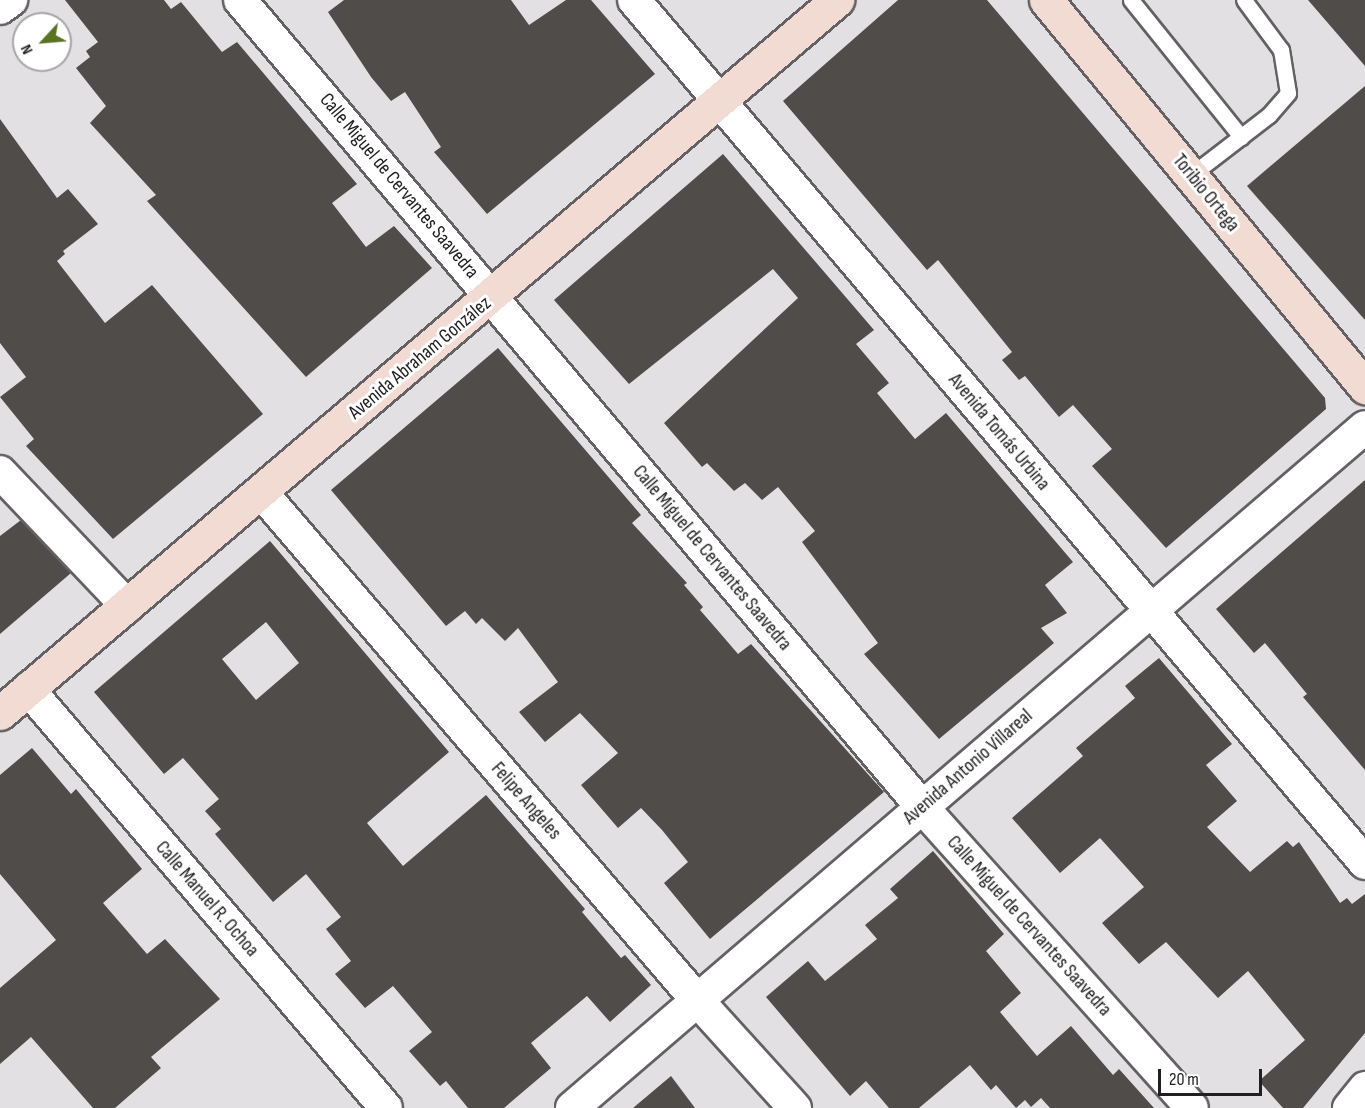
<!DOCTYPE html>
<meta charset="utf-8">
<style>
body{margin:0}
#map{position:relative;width:1365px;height:1108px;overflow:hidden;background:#e2e0e3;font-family:"Sofia Sans Condensed",sans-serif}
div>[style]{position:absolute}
.building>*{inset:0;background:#4f4c4a}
.roads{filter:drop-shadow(2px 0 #636163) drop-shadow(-2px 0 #636163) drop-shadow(0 2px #636163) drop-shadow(0 -2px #636163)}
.lane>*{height:15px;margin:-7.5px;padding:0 7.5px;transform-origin:7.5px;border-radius:7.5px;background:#fff}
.street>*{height:32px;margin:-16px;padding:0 16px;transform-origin:16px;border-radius:16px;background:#fff}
.secondary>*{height:33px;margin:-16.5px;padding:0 16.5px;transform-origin:16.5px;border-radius:16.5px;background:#f1dbd3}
span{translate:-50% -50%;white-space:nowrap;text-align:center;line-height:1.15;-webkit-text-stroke:6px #fff;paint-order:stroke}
.street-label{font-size:20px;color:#202021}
.north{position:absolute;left:12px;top:12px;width:60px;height:60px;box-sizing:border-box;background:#fff;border:2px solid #a6a6a6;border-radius:50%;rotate:244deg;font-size:16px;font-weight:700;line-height:24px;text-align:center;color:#202021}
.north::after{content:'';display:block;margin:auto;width:21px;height:27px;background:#5b7223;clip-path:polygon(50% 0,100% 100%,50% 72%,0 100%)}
.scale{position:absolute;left:1158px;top:1069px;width:104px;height:27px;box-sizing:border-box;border:3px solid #202021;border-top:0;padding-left:8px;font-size:18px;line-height:21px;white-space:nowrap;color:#202021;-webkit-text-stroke:4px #fff;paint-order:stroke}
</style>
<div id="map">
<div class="building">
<div style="clip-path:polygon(65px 0,164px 0,171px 9px,181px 2px,222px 52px,237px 42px,357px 184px,332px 203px,366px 247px,394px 226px,432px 268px,306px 377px,147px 201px,156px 195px,90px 123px,106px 106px,76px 68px,90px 57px,86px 51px,98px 42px)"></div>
<div style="clip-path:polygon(344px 0,511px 0,529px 25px,566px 0,591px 0,655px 74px,487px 214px,434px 152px,441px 147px,405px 92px,391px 101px,371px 77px,328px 12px)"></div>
<div style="clip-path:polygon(898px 0,987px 0,1325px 398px,1326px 409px,1166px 548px,1092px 466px,1112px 449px,1073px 405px,1059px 417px,1025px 376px,1019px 380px,1002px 360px,1012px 352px,938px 260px,927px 270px,783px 101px)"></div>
<div style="clip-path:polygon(1308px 0,1365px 0,1365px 66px)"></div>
<div style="clip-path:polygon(1365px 86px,1365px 320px,1247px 186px)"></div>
<div style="clip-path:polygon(0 119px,57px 198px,68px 189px,98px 224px,63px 251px,65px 254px,57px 261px,105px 323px,152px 285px,263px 414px,113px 539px,26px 446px,34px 439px,0 397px,26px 377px,0 343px)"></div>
<div style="clip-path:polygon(723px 154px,874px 330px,856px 344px,889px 383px,877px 393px,915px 439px,946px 413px,1073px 562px,1045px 585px,1067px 613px,1041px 628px,1054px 643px,939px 739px,864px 654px,878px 643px,802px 542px,815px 531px,778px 487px,762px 500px,745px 483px,734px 491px,707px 463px,702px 467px,664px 423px,798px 298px,773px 269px,629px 384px,554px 300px)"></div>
<div style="clip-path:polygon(498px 348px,641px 515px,632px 523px,687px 583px,684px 585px,703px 607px,700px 610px,720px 633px,738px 654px,751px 644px,884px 792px,710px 939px,664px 883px,688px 862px,662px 830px,641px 808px,618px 828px,581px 785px,618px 753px,580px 713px,545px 742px,519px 712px,558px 682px,518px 628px,505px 641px,482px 618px,476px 624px,465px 611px,446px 626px,331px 490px)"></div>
<div style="clip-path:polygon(1365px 480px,1365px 770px,1303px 697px,1307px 694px,1265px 643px,1254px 653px,1216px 609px)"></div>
<div style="clip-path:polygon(21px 520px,71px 573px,0 634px,0 536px)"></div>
<div style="clip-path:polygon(evenodd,270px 541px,449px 752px,367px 823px,403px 866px,486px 795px,585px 909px,582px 912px,621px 958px,625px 955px,651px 985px,610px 1022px,587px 996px,531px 1043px,551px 1068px,504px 1108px,468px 1108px,446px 1081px,440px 1086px,409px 1051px,432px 1032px,393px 986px,365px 1008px,335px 974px,351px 961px,326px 929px,341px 917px,306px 874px,273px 902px,215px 834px,221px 829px,205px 811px,219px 799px,183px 758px,164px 774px,94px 692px,270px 541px,266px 622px,299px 663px,256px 700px,222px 659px,266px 622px)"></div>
<div style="clip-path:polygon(1159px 658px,1232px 744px,1206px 765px,1237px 801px,1207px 827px,1250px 872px,1287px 841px,1293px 847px,1299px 842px,1340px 903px,1347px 898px,1352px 904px,1365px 894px,1365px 1033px,1303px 1108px,1283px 1108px,1259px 1081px,1305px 1040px,1248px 971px,1218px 998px,1166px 942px,1139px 964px,1102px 923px,1144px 887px,1100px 838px,1060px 873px,1012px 818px,1083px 756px,1076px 748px,1135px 698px,1125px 686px)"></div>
<div style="clip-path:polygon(32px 748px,71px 794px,76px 789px,142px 869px,103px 903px,147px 954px,165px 939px,220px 999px,151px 1057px,161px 1068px,115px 1108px,93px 1108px,31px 1037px,0 1064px,0 988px,56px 940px,0 874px,0 775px)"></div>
<div style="clip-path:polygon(933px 851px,1004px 934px,986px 951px,1021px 993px,1000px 1012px,1037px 1056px,1071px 1026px,1113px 1075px,1119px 1069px,1154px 1108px,1050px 1108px,1041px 1098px,1031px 1107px,1025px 1100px,1016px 1108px,996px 1085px,991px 1090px,970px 1065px,919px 1108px,889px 1108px,866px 1081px,850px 1096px,766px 997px,808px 961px,825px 981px,877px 939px,865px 925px,898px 898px,890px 889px)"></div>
<div style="clip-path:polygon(671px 1076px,695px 1108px,633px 1108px)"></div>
</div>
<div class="roads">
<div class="lane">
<div style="left:1131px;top:0;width:176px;rotate:51.2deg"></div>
<div style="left:1191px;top:175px;width:98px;rotate:-37.6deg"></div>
<div style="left:1269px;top:115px;width:29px;rotate:-49deg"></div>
<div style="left:1288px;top:93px;width:44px;rotate:-99.2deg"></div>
<div style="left:1281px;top:50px;width:62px;rotate:-126.5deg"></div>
</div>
<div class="street">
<div style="left:240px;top:0;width:1057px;rotate:49.8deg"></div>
<div style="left:922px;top:807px;width:404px;rotate:48.1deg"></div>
<div style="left:634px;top:0;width:1131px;rotate:49.73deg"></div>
<div style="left:0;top:8px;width:14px;rotate:-36deg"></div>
<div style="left:0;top:472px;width:185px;rotate:46.5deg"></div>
<div style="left:261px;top:492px;width:669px;rotate:49.36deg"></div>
<div style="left:697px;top:1000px;width:146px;rotate:47.8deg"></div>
<div style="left:28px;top:689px;width:551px;rotate:49.49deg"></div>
<div style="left:572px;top:1108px;width:1045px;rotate:-40.65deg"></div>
<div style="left:1349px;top:1108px;width:26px;rotate:-51deg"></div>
</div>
<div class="secondary">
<div style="left:1046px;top:0;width:502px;rotate:50.5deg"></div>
<div style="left:0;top:713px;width:1100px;rotate:-40.43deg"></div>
</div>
</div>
<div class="street-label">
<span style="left:399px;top:186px;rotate:50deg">Calle Miguel de Cervantes Saavedra</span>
<span style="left:1206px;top:193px;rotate:51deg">Toribio Ortega</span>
<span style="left:420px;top:358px;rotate:-40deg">Avenida Abraham González</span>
<span style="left:999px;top:432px;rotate:50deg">Avenida Tomás Urbina</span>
<span style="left:712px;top:558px;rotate:50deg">Calle Miguel de Cervantes Saavedra</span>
<span style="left:968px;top:767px;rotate:-41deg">Avenida Antonio Villareal</span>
<span style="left:526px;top:801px;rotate:49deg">Felipe Angeles</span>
<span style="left:207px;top:899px;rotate:49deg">Calle Manuel R. Ochoa</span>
<span style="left:1029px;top:926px;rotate:48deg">Calle Miguel de Cervantes Saavedra</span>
</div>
<div class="north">N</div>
<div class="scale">20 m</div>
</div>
